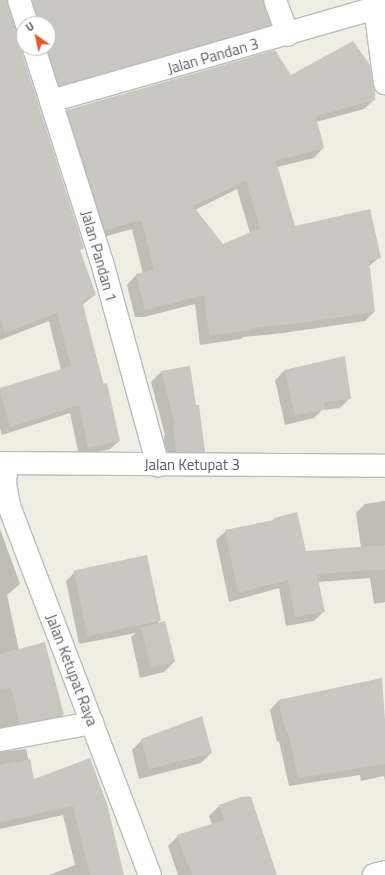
<!DOCTYPE html>
<style>
body{margin:0}
#map{position:relative;width:385px;height:875px;overflow:hidden;background:#eeeee3;font-family:"Titillium Web",sans-serif}
div>[style]{position:absolute}
.shadow>*{inset:0;background:#0003}
.building>*{inset:0;background:#c9c8c0;transform-origin:0 0}
.roads{filter:drop-shadow(1px 0 #bbbcc2) drop-shadow(-1px 0 #bbbcc2) drop-shadow(0 1px #bbbcc2) drop-shadow(0 -1px #bbbcc2)}
.minor>*{height:22px;margin:-11px;padding:0 11px;transform-origin:11px;border-radius:11px;background:#fff}
span{translate:-50% -50%;white-space:nowrap;text-align:center;line-height:1.15;-webkit-text-stroke:3px #fff;paint-order:stroke}
.street-label{font-size:15px;color:#5b5e64}
.north{position:absolute;left:16px;top:16px;width:40px;height:40px;box-sizing:border-box;background:#fff;border:1px solid #bdbfc1;border-radius:50%;rotate:326deg;font-size:11px;font-weight:700;line-height:16px;text-align:center;color:#5b5e64}
.north::after{content:'';display:block;margin:auto;width:14px;height:18px;background:#ed562b;clip-path:polygon(50% 0,100% 100%,50% 72%,0 100%)}
</style>
<div id="map">
<div class="shadow">
<div style="clip-path:polygon(0 0,6px 0,18px 34px,24px 37px,21px 52px,83px 248px,79px 251px,95px 295px,82px 305px,119px 441px,110px 449px,79px 456px,70px 413px,2px 435px,0 428px,0 389px,61px 370px,49px 321px,0 340px)"></div>
<div style="clip-path:polygon(19px 0,252px 0,270px 25px,261px 33px,51px 94px,34px 48px,48px 48px,48px 24px,29px 24px)"></div>
<div style="clip-path:polygon(evenodd,290px 76px,374px 100px,364px 109px,316px 122px,323px 148px,314px 158px,277px 167px,294px 227px,380px 257px,368px 267px,374px 312px,365px 321px,283px 333px,243px 337px,241px 339px,200px 345px,195px 304px,144px 317px,135px 317px,127px 285px,136px 275px,143px 274px,132px 229px,96px 239px,58px 120px,67px 110px,290px 76px,237px 189px,250px 233px,223px 246px,195px 210px,237px 189px)"></div>
<div style="clip-path:polygon(344px 357px,350px 398px,340px 408px,322px 410px,314px 418px,285px 425px,275px 380px,285px 370px)"></div>
<div style="clip-path:polygon(161px 372px,204px 451px,194px 461px,166px 461px,164px 436px,165px 435px,151px 382px)"></div>
<div style="clip-path:polygon(385px 501px,385px 602px,374px 604px,370px 578px,318px 582px,324px 611px,314px 621px,286px 626px,279px 588px,229px 602px,216px 540px,226px 531px,272px 522px,274px 519px,305px 552px,361px 548px,356px 513px,365px 504px)"></div>
<div style="clip-path:polygon(0 529px,20px 584px,7px 595px,19px 650px,63px 715px,53px 725px,0 735px)"></div>
<div style="clip-path:polygon(75px 572px,160px 620px,157px 624px,174px 662px,164px 672px,140px 678px,131px 637px,136px 633px,79px 644px,66px 581px)"></div>
<div style="clip-path:polygon(279px 700px,385px 733px,385px 781px,384px 776px,361px 781px,360px 775px,289px 786px,279px 741px,277px 742px,270px 710px)"></div>
<div style="clip-path:polygon(142px 740px,211px 753px,201px 763px,139px 779px,132px 750px)"></div>
<div style="clip-path:polygon(26px 749px,33px 781px,89px 759px,123px 875px,49px 875px,75px 865px,63px 815px,0 829px,0 752px)"></div>
<div style="clip-path:polygon(249px 796px,276px 875px,178px 875px,168px 846px,178px 836px,212px 825px,209px 816px,219px 806px)"></div>
</div>
<div class="building">
<div style="clip-path:polygon(0 0,7px 0,15px 28px,18px 33px,24px 36px,22px 52px,84px 248px,80px 250px,96px 295px,82px 300px,103px 384px,107px 383px,120px 441px,88px 448px,79px 405px,10px 427px,0 392px,0 388px,71px 366px,57px 313px,5px 333px,0 319px)"></div>
<div style="clip-path:polygon(32px 0,263px 0,271px 25px,59px 86px,47px 48px,48px 24px,39px 24px)"></div>
<div style="clip-path:polygon(evenodd,353px 41px,370px 65px,373px 85px,375px 91px,375px 100px,316px 116px,324px 148px,276px 161px,295px 226px,370px 209px,381px 258px,369px 260px,375px 312px,293px 324px,251px 328px,251px 330px,209px 336px,204px 295px,145px 310px,136px 274px,154px 270px,141px 220px,105px 230px,67px 110px,275px 50px,291px 75px,353px 41px,246px 181px,260px 228px,223px 244px,193px 206px,246px 181px)"></div>
<div style="clip-path:polygon(345px 356px,351px 399px,324px 402px,325px 409px,295px 416px,285px 370px)"></div>
<div style="clip-path:polygon(190px 366px,196px 405px,199px 405px,205px 452px,176px 452px,173px 425px,175px 425px,161px 371px)"></div>
<div style="clip-path:polygon(297px 512px,306px 551px,385px 545px,385px 569px,317px 574px,325px 612px,295px 617px,288px 580px,238px 593px,225px 530px,274px 520px,274px 518px)"></div>
<div style="left:147px;top:555px;width:67px;height:75px;rotate:78deg"></div>
<div style="left:165px;top:621px;width:42px;height:25px;rotate:76deg"></div>
<div style="clip-path:polygon(45px 642px,64px 715px,20px 724px,11px 688px,0 689px,0 654px)"></div>
<div style="clip-path:polygon(382px 678px,385px 721px,385px 764px,298px 778px,288px 732px,286px 733px,278px 700px)"></div>
<div style="clip-path:polygon(202px 716px,212px 753px,149px 769px,141px 739px)"></div>
<div style="clip-path:polygon(90px 758px,107px 804px,124px 875px,90px 875px,73px 806px,0 822px,0 765px,30px 759px,34px 779px)"></div>
<div style="clip-path:polygon(241px 797px,251px 797px,277px 875px,192px 875px,189px 865px,187px 865px,177px 835px,224px 820px,219px 805px)"></div>
</div>
<div class="roads">
<div class="minor">
<div style="left:19px;top:0;width:25px;rotate:72deg"></div>
<div style="left:275px;top:0;width:37px;rotate:70deg"></div>
<div style="left:374px;top:0;width:84px;rotate:82.5deg"></div>
<div style="left:34px;top:48px;width:225px;rotate:72.4deg"></div>
<div style="left:102px;top:262px;width:211px;rotate:74.6deg"></div>
<div style="left:51px;top:101px;width:337px;rotate:-16deg"></div>
<div style="left:0;top:463px;width:385px;rotate:0.4deg"></div>
<div style="left:7px;top:463px;width:20px;rotate:96deg"></div>
<div style="left:5px;top:483px;width:23px;rotate:80deg"></div>
<div style="left:9px;top:506px;width:395px;rotate:69.1deg"></div>
<div style="left:0;top:740px;width:94px;rotate:-10.5deg"></div>
<div style="left:374px;top:875px;width:11px;rotate:-15deg"></div>
</div>
</div>
<div class="street-label">
<span style="left:213px;top:56px;rotate:-16deg">Jalan Pandan 3</span>
<span style="left:99px;top:256px;rotate:74deg">Jalan Pandan 1</span>
<span style="left:192px;top:465px">Jalan Ketupat 3</span>
<span style="left:72px;top:670px;rotate:69deg">Jalan Ketupat Raya</span>
</div>
<div class="north">U</div>
</div>
